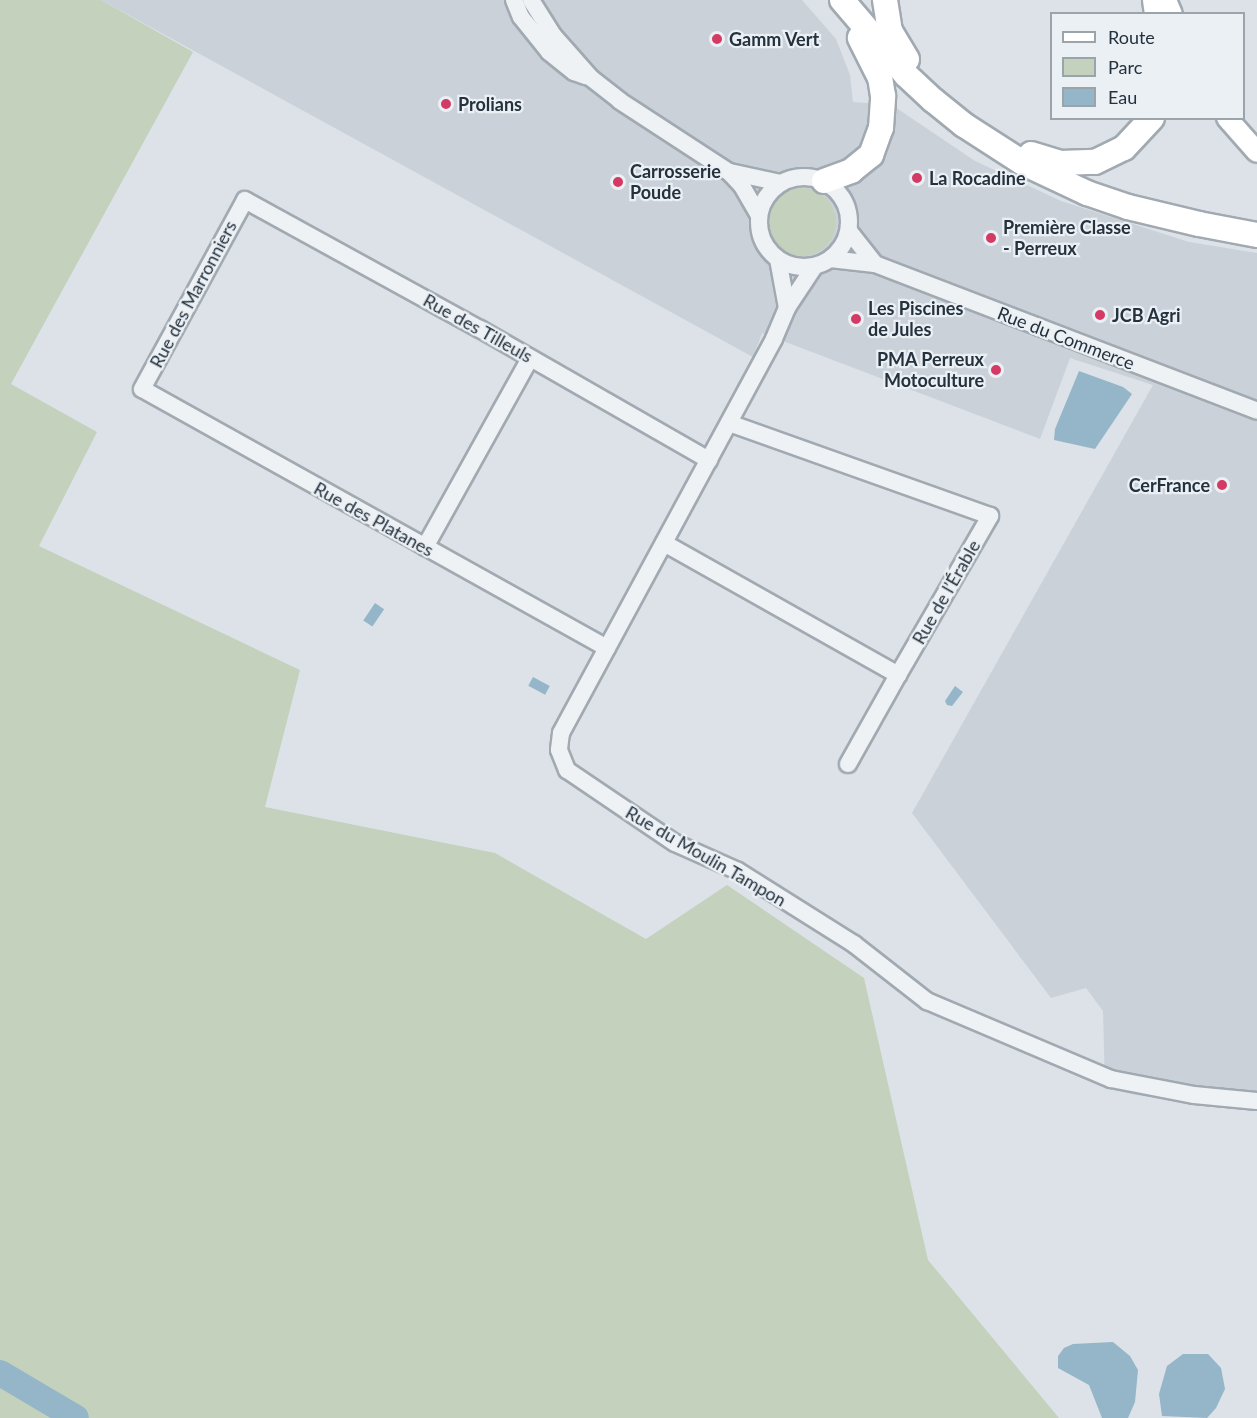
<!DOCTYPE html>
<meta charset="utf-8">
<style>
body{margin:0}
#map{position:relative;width:1257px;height:1418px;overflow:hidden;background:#dce2e7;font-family:Lato,sans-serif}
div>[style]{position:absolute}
.built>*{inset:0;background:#cad1d9}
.green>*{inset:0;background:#c4d1bd}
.round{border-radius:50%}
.water>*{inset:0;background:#95b5c9;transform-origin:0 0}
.river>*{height:26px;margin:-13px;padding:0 13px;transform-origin:13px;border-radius:13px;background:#95b5c9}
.roads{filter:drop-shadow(2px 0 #a1a9b1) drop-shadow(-2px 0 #a1a9b1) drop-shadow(0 2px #a1a9b1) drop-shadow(0 -2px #a1a9b1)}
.minor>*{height:16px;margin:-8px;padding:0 8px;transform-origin:8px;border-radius:8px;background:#eff2f5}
.minor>.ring{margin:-8px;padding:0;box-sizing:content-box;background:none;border:16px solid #eff2f5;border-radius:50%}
.major>*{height:20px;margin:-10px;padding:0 10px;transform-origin:10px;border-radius:10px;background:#fff}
.highway>*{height:24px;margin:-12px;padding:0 12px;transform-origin:12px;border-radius:12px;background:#fff}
.dots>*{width:16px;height:16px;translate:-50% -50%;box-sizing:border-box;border:3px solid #ebf0f5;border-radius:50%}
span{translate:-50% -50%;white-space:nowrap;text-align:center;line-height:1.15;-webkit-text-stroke:4.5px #ebf0f5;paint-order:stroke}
.poi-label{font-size:18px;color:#25313d;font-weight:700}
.left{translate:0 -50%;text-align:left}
.right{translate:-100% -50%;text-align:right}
.street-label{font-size:18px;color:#25313d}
.legend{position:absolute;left:1050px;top:12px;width:195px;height:108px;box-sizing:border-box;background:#ebf0f5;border:2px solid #9ca4ab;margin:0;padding:8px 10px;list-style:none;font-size:18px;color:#25313d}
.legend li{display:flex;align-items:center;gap:12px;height:30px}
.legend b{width:30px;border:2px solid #9ca4ab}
</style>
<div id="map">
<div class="built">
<div style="clip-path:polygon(101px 0,802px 0,836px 39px,850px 75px,853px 102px,892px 105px,975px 161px,1061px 201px,1189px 242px,1257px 253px,1257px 1110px,1136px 1095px,1105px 1088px,1103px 1011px,1086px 988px,1051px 998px,912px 813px,1153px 385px,1070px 358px,1040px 439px,762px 333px,753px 357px)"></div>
</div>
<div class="green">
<div style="clip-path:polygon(0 0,101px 0,193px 52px,11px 384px,97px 432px,39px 546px,300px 670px,265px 807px,495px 853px,646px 939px,727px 885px,864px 978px,928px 1260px,1059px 1418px,0 1418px)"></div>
<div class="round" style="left:768px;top:188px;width:68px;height:68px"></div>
</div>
<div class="water">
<div style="clip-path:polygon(1079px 371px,1123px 387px,1132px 394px,1095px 449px,1054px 440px,1055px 429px)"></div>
<div style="left:375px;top:603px;width:11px;height:21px;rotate:34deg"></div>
<div style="left:533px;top:677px;width:19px;height:10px;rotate:28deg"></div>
<div style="clip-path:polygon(955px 686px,963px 692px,952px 706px,947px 705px,945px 701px)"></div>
<div style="clip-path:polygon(1113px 1342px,1130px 1356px,1138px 1370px,1135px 1402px,1128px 1418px,1102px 1418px,1089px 1385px,1058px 1368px,1058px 1356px,1064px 1348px,1073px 1344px)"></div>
<div style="clip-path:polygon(1183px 1354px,1208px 1354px,1221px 1368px,1225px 1389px,1216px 1408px,1207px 1418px,1162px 1416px,1159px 1394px,1167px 1366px)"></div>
</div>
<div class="river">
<div style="left:0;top:1373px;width:88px;rotate:30.6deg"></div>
</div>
<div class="roads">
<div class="minor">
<div style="left:514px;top:0;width:18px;rotate:68deg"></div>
<div style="left:521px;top:17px;width:45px;rotate:51.3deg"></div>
<div style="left:549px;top:52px;width:32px;rotate:39deg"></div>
<div style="left:574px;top:72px;width:12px;rotate:20deg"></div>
<div style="left:531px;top:0;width:41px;rotate:57.8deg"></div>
<div style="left:553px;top:35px;width:57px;rotate:48.5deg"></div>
<div style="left:591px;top:78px;width:37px;rotate:38deg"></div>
<div style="left:620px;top:101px;width:130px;rotate:33.1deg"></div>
<div style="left:729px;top:172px;width:19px;rotate:47deg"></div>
<div style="left:742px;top:186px;width:34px;rotate:60deg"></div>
<div style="left:730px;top:172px;width:52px;rotate:12.2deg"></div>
<div class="ring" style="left:759px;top:177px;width:74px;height:74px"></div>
<div style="left:849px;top:231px;width:42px;rotate:51.8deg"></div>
<div style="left:778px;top:259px;width:50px;rotate:79.6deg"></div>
<div style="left:830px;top:259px;width:45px;rotate:6.3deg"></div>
<div style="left:875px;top:264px;width:409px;rotate:21deg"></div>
<div style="left:814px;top:267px;width:49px;rotate:123.4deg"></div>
<div style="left:787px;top:308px;width:34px;rotate:113deg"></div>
<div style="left:774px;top:339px;width:448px;rotate:118.4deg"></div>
<div style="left:561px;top:733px;width:17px;rotate:97deg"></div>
<div style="left:559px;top:750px;width:22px;rotate:68deg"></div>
<div style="left:567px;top:770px;width:130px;rotate:34.1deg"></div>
<div style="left:675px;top:843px;width:69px;rotate:24deg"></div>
<div style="left:738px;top:871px;width:137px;rotate:32.2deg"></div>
<div style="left:854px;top:944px;width:93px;rotate:38deg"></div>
<div style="left:927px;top:1001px;width:200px;rotate:23deg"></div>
<div style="left:1111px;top:1079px;width:85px;rotate:10.9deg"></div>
<div style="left:1194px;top:1095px;width:63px;rotate:5.4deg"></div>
<div style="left:664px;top:543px;width:269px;rotate:29.4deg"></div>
<div style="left:898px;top:675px;width:184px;rotate:-59.9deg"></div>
<div style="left:990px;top:516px;width:277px;rotate:-160.4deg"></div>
<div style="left:425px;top:547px;width:216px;rotate:-60.9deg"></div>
<div style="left:607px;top:648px;width:532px;rotate:-150.88deg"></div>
<div style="left:142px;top:389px;width:215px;rotate:-61.4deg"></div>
<div style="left:245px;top:200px;width:268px;rotate:28.8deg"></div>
<div style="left:480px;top:329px;width:264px;rotate:29.8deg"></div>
<div style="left:848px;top:764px;width:102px;rotate:-60.7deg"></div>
</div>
<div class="major">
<div style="left:1166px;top:0;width:15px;rotate:67deg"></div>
<div style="left:1227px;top:118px;width:45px;rotate:48.6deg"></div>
</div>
<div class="highway">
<div style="left:842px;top:0;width:99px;rotate:49.5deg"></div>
<div style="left:906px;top:75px;width:37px;rotate:43deg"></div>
<div style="left:933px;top:100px;width:40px;rotate:39deg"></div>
<div style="left:964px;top:125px;width:70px;rotate:32.8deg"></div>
<div style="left:1023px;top:163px;width:71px;rotate:25.1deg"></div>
<div style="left:1087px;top:193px;width:43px;rotate:18.9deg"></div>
<div style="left:1128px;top:207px;width:73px;rotate:13.5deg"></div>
<div style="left:1199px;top:224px;width:59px;rotate:10.7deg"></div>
<div style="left:885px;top:0;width:31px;rotate:81deg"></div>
<div style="left:890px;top:31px;width:33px;rotate:59deg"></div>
<div style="left:1155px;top:0;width:14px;rotate:82deg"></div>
<div style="left:1031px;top:154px;width:30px;rotate:17deg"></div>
<div style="left:1060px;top:163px;width:35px;rotate:-2deg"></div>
<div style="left:1095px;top:162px;width:32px;rotate:-26deg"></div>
<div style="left:1124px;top:148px;width:41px;rotate:-47deg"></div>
<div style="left:824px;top:181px;width:29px;rotate:-20deg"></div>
<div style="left:851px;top:171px;width:26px;rotate:-39deg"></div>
<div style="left:871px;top:155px;width:29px;rotate:-70deg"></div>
<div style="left:881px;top:128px;width:32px;rotate:-86deg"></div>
<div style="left:883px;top:96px;width:18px;rotate:-99deg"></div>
<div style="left:880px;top:78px;width:45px;rotate:-116.6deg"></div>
</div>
</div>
<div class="dots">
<div style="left:717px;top:39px;background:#d33a64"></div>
<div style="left:446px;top:104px;background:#d33a64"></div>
<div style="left:917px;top:178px;background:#d33a64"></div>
<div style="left:618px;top:182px;background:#d33a64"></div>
<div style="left:991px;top:238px;background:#d33a64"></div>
<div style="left:1100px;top:315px;background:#d33a64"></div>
<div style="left:856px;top:319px;background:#d33a64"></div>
<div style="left:996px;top:370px;background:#d33a64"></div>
<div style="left:1222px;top:485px;background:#d33a64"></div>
</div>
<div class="poi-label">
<span class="left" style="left:729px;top:39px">Gamm Vert</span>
<span class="left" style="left:458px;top:104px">Prolians</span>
<span class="left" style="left:630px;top:182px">Carrosserie<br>Poude</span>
<span class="left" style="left:929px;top:178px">La Rocadine</span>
<span class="left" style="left:1003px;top:238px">Première Classe<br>- Perreux</span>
<span class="left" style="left:868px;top:319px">Les Piscines<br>de Jules</span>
<span class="left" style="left:1112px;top:315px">JCB Agri</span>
<span class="right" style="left:984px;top:370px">PMA Perreux<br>Motoculture</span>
<span class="right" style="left:1210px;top:485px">CerFrance</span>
</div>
<div class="street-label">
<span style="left:193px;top:294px;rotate:-62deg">Rue des Marronniers</span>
<span style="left:478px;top:328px;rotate:29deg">Rue des Tilleuls</span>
<span style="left:1066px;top:338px;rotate:21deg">Rue du Commerce</span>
<span style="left:374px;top:519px;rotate:29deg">Rue des Platanes</span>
<span style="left:946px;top:592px;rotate:-60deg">Rue de l’Érable</span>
<span style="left:706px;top:856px;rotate:30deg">Rue du Moulin Tampon</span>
</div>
<ul class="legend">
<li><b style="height:8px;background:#fff"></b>Route</li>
<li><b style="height:16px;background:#c4d1bd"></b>Parc</li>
<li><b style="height:16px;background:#95b5c9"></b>Eau</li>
</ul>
</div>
